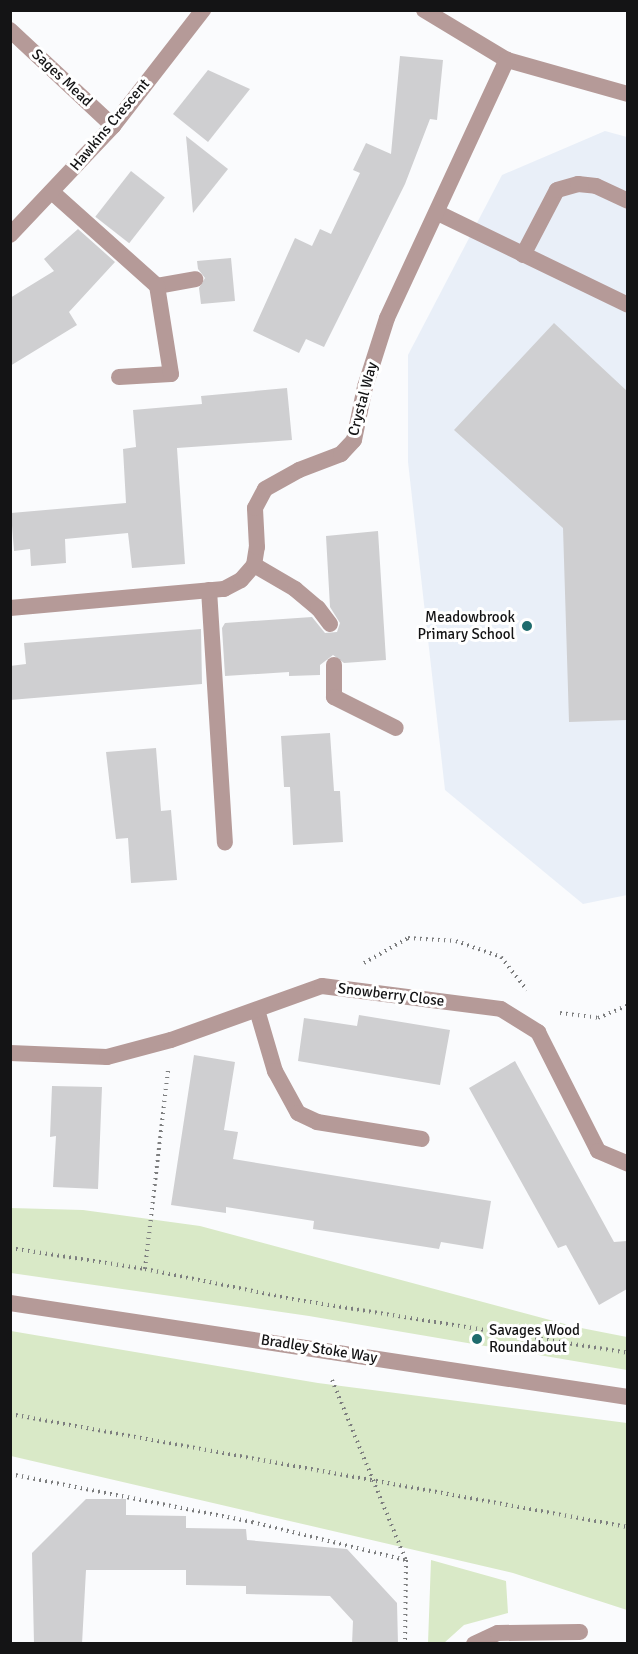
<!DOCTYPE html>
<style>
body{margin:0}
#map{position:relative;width:638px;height:1654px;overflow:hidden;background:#fafbfd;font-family:Signika,sans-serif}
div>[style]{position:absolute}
.built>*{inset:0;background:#e9eff8}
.green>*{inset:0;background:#d9e9c7}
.building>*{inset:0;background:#cfcfd1;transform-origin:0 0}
.path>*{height:4px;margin-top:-2px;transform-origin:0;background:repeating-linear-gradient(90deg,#7d7e7f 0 1.5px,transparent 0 6px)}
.service>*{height:16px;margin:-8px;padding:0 8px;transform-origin:8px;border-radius:8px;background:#b59a98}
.minor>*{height:16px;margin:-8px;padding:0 8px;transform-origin:8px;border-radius:8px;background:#b59a98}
.tertiary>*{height:16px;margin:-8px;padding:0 8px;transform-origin:8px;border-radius:8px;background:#b59a98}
.dots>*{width:16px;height:16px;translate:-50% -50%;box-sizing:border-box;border:3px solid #fff;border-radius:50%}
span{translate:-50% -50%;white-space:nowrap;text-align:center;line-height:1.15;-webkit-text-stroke:6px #fff;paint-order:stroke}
.street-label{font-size:15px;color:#141415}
.poi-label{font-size:15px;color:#141415}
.right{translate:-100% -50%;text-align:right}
.left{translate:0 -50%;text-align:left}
.frame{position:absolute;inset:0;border:12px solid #141415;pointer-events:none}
</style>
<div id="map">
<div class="built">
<div style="clip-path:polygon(605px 131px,627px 137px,627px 895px,583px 904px,445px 790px,408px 462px,408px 355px,502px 175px)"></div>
</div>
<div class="green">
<div style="clip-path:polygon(11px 1208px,83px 1210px,200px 1226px,576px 1327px,627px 1337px,627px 1370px,309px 1316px,11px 1273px)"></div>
<div style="clip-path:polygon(11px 1331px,318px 1383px,627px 1423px,627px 1610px,513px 1573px,11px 1456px)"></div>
<div style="clip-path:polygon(431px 1560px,506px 1581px,508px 1613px,464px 1625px,444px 1643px,428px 1643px)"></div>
</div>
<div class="building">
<div style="clip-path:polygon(400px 56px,443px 60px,437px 120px,430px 119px,405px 184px,324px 347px,306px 339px,299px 353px,253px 331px,295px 238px,312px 246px,320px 229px,331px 234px,360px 173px,353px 170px,366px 143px,391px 154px)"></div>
<div style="clip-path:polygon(208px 70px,250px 89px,208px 142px,173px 114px)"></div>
<div style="clip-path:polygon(186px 136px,228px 169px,193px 213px)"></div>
<div style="left:131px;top:171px;width:43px;height:58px;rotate:38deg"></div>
<div style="clip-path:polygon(78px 229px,115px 262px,69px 312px,77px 325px,10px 366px,10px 298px,54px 271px,44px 259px)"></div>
<div style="clip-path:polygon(231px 258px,235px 301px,201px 304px,199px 288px,205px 278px,198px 269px,197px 261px)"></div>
<div style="clip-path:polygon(554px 323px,627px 391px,627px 720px,569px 722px,563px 528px,454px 430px)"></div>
<div style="clip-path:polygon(287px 388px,292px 440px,177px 448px,185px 564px,132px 568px,128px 533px,65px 539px,66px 563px,31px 566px,30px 549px,14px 551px,11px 513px,126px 503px,123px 449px,136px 447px,133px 410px,202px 404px,201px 396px)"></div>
<div style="clip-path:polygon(378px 531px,386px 660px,344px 663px,333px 655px,320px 665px,320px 675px,289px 676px,289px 672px,225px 676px,222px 628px,225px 623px,312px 617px,325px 633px,337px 632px,340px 623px,330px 607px,326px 536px)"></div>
<div style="clip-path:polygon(201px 629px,202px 684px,10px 700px,10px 666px,26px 664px,24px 643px)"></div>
<div style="clip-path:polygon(330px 733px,334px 791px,340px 791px,343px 842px,293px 845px,290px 787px,284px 787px,281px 736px)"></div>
<div style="clip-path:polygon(156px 748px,161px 811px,171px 810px,177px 880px,131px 883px,128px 838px,116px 839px,106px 752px)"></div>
<div style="clip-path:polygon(359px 1015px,450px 1030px,440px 1085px,298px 1061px,304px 1018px,357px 1026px)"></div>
<div style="clip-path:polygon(194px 1055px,235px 1062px,224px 1130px,238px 1132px,233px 1159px,491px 1201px,483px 1249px,441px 1242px,439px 1249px,313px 1229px,314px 1221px,226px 1207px,226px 1213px,171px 1205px)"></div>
<div style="clip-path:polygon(515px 1061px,614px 1242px,627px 1241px,627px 1289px,599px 1305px,566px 1245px,558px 1248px,469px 1088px)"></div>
<div style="clip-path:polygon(52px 1086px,102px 1087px,98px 1189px,53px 1187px,56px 1136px,50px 1137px)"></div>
<div style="clip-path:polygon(86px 1499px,126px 1499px,126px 1515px,186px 1516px,186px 1528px,246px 1529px,247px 1540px,347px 1549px,397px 1603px,398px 1644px,352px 1644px,353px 1621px,330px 1596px,246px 1594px,246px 1586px,186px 1585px,186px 1570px,86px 1570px,82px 1644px,34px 1644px,32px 1553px)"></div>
</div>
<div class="path">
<div style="left:364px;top:963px;width:51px;rotate:-29.6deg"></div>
<div style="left:408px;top:938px;width:48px;rotate:3.6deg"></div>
<div style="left:456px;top:941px;width:48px;rotate:19.6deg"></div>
<div style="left:501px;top:957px;width:42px;rotate:51.8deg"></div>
<div style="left:560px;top:1013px;width:38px;rotate:7deg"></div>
<div style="left:598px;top:1018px;width:33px;rotate:-23deg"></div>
<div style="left:10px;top:1248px;width:137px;rotate:8.8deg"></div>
<div style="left:145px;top:1269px;width:156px;rotate:11.5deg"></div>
<div style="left:298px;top:1300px;width:334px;rotate:9.1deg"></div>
<div style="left:145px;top:1269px;width:200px;rotate:-83.4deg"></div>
<div style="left:332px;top:1380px;width:195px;rotate:67.7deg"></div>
<div style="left:406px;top:1560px;width:84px;rotate:90.7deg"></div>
<div style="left:10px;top:1414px;width:628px;rotate:10.36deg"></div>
<div style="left:10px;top:1474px;width:247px;rotate:11.2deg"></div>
<div style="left:252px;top:1522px;width:159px;rotate:13.9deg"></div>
</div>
<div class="service">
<div style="left:52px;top:192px;width:141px;rotate:41.8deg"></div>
<div style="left:157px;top:286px;width:39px;rotate:-10deg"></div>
<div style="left:438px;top:213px;width:211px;rotate:25.8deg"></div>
<div style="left:523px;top:255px;width:73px;rotate:-62.4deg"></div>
<div style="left:557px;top:190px;width:22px;rotate:-16deg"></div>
<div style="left:578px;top:184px;width:18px;rotate:6deg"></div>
<div style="left:596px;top:186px;width:35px;rotate:25deg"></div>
<div style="left:119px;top:377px;width:52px;rotate:-3.3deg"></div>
<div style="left:171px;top:374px;width:89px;rotate:-99deg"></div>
<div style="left:254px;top:565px;width:48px;rotate:30.3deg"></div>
<div style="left:295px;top:589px;width:30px;rotate:40deg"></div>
<div style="left:318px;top:608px;width:20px;rotate:53deg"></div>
<div style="left:209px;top:590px;width:253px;rotate:86.4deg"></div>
<div style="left:334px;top:665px;width:32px;rotate:90deg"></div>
<div style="left:334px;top:697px;width:69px;rotate:26.6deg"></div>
<div style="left:257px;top:1010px;width:64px;rotate:73.6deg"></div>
<div style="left:275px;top:1071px;width:48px;rotate:61.3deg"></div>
<div style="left:298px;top:1113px;width:21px;rotate:25deg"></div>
<div style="left:317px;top:1122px;width:106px;rotate:9.2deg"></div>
<div style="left:474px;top:1644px;width:26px;rotate:-25deg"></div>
<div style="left:498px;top:1633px;width:82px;rotate:-0.7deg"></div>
</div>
<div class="minor">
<div style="left:424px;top:10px;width:97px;rotate:31.1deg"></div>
<div style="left:507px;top:60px;width:126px;rotate:15.7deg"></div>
<div style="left:10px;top:30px;width:141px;rotate:43deg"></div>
<div style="left:10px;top:235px;width:150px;rotate:-46.6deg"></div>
<div style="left:113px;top:126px;width:147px;rotate:-52.2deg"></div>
<div style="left:10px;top:608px;width:215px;rotate:-5.1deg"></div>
<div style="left:224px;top:589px;width:19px;rotate:-28deg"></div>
<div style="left:241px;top:580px;width:20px;rotate:-49deg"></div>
<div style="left:254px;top:565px;width:18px;rotate:-81deg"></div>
<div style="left:257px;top:547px;width:39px;rotate:-93deg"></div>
<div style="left:255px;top:508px;width:21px;rotate:-62deg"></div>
<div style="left:265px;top:489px;width:39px;rotate:-29deg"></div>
<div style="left:299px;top:470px;width:45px;rotate:-20.9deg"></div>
<div style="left:341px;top:454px;width:19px;rotate:-47deg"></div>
<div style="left:354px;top:440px;width:54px;rotate:-78.3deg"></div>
<div style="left:365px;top:387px;width:72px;rotate:-72.3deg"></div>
<div style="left:387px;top:318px;width:285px;rotate:-65.1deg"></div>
<div style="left:10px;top:1053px;width:97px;rotate:2.4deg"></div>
<div style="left:107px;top:1057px;width:66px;rotate:-14.9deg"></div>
<div style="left:171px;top:1040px;width:160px;rotate:-19.7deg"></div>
<div style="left:322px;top:986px;width:180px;rotate:7.3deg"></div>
<div style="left:501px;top:1009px;width:44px;rotate:31.9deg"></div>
<div style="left:538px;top:1032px;width:133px;rotate:63.2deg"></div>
<div style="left:598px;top:1151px;width:33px;rotate:23deg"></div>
</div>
<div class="tertiary">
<div style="left:10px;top:1303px;width:625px;rotate:8.65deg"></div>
</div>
<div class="dots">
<div style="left:527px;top:626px;background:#1e6b6d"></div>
<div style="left:477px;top:1339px;background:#1e6b6d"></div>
</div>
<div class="street-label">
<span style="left:62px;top:78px;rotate:43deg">Sages Mead</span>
<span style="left:110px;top:125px;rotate:-50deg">Hawkins Crescent</span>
<span style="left:363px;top:399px;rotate:-75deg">Crystal Way</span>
<span style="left:391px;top:995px;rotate:7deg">Snowberry Close</span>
<span style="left:319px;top:1349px;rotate:9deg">Bradley Stoke Way</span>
</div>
<div class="poi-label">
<span class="right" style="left:515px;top:626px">Meadowbrook<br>Primary School</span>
<span class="left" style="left:489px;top:1339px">Savages Wood<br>Roundabout</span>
</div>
<div class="frame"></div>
</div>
